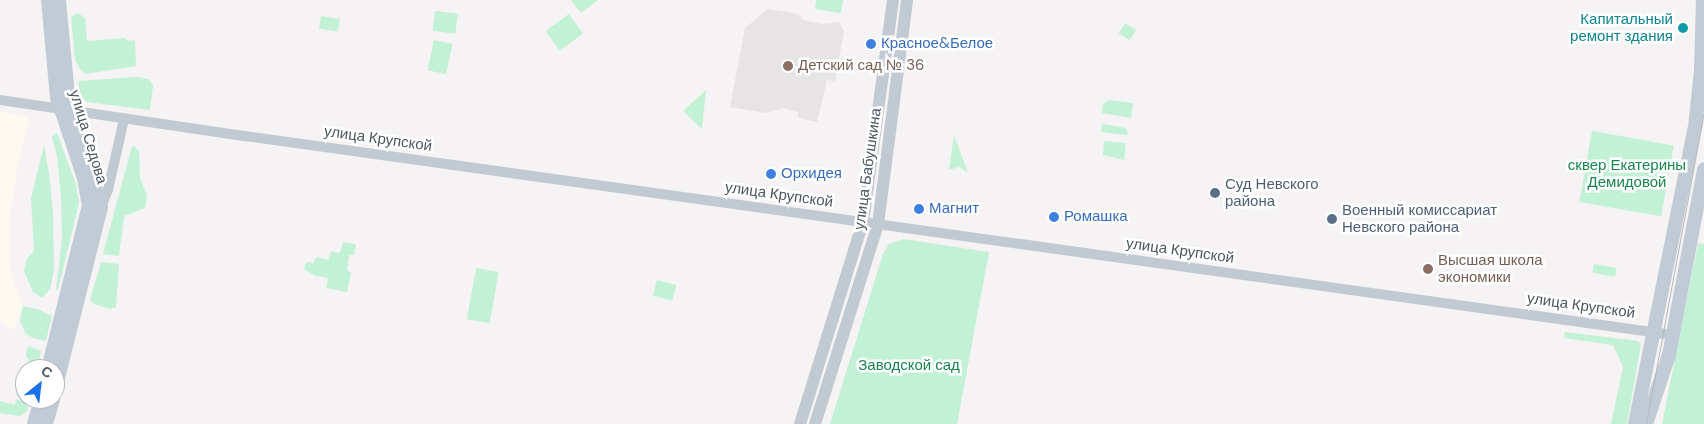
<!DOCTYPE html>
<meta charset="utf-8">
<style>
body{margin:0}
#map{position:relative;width:1704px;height:424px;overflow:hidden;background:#f5f3f3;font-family:"DM Sans",sans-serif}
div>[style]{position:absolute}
.commercial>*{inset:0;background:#fdf9ef}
.education>*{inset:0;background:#e6e4e5}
.green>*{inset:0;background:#c3f1d5;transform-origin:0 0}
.minor>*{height:10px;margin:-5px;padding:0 5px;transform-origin:5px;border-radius:5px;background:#c1cad2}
.tertiary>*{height:12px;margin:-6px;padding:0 6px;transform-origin:6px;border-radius:6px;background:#c1cad2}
.secondary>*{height:14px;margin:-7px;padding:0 7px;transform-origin:7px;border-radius:7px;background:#c1cbd6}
.tram>*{height:1px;margin:-0.5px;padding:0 0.5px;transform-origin:0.5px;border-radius:0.5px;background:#b5b8bd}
.dots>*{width:14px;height:14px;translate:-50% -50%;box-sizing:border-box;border:2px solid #fff;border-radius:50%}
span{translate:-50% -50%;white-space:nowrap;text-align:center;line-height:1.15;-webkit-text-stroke:5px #fff;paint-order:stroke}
.culture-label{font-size:15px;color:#0d838f}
.right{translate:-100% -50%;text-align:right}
.shop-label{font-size:15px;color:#366cbe}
.left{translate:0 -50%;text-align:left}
.education-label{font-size:15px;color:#785e54}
.street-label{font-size:15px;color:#4a5661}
.park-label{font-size:15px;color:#17864f}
.service-label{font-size:15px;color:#4e5e75}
.north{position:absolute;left:15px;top:359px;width:50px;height:50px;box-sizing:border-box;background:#fff;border:1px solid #b7bbc0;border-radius:50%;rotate:29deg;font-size:14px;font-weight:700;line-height:20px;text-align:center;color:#4a5661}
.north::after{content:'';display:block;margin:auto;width:18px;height:22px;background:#1a73e8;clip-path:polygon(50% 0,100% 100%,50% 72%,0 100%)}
</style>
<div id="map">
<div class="commercial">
<div style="clip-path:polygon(0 112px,30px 117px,18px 163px,11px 208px,9px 248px,11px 273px,22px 306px,15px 330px,0 321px)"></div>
</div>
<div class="education">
<div style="clip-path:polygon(768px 9px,798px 14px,803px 20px,822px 24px,839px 22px,844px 31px,835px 81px,827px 80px,817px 122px,798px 118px,798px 112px,783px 108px,766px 113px,730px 107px,745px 28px)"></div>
</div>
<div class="green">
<div style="clip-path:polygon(571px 0,598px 0,581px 13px)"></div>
<div style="clip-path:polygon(816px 0,843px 0,841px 13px,815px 9px)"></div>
<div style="left:435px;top:11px;width:23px;height:20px;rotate:7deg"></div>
<div style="clip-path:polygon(78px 13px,85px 18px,87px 41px,126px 38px,127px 41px,135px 40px,136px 66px,85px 74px,80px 69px,75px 60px,71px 17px)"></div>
<div style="left:569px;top:14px;width:24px;height:29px;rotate:54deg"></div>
<div style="left:321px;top:16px;width:19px;height:13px;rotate:9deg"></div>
<div style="left:1125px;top:23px;width:13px;height:12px;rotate:32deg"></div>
<div style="left:434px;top:40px;width:19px;height:31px;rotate:12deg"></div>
<div style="clip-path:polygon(136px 77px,149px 79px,153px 86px,150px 110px,87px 102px,77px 91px,79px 81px)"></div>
<div style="clip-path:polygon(706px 90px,702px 129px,683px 111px)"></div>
<div style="clip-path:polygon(1109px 100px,1133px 103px,1131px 118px,1102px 113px,1103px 104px)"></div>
<div style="clip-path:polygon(1102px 124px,1122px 127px,1127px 130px,1128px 135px,1101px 132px)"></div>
<div style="left:1592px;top:131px;width:83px;height:72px;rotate:10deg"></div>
<div style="clip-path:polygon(57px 133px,76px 184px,79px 203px,58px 290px,56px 290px,62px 239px,61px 196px,57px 156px,52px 137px)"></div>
<div style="clip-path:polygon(954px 135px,968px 173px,959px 167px,949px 170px)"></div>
<div style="clip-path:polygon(1104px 141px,1126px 143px,1124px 160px,1103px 155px)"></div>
<div style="clip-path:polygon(44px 145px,49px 173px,53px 212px,54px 271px,50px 289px,42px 298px,33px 292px,24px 271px,27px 259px,34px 251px,31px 198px)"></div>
<div style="clip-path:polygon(132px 146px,139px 150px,140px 178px,147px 196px,145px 208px,124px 216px,119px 256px,103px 254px)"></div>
<div style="clip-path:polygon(903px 239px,989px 252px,957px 424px,830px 424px,883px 254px,889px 244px)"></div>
<div style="clip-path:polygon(343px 242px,356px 244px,354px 255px,349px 255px,347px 270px,351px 273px,347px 292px,326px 288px,328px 278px,316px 276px,304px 269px,306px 262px,313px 263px,317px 257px,328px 260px,331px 251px,340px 253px)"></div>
<div style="clip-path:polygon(1698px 243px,1704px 244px,1704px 424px,1662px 424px)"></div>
<div style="clip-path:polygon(101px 262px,119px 264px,116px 307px,110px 309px,94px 304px,90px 300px)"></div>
<div style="left:1594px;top:264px;width:23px;height:9px;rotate:10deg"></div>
<div style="left:476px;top:268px;width:23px;height:52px;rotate:10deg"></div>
<div style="left:657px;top:280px;width:20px;height:16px;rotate:15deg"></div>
<div style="clip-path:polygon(23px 306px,37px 309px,52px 316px,46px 341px,33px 338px,26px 334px,20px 321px)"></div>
<div style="clip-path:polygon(1565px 332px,1638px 341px,1641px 344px,1627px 424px,1611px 424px,1623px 367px,1613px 345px,1564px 338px)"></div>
<div style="clip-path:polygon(28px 346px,41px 351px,38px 369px,28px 369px,30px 362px,26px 356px)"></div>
<div style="clip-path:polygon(25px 382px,25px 399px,30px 399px,30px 401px,17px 396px,19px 385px)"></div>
<div style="clip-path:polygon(16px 399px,29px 404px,27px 412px,19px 416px,0 413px,0 401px,15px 405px)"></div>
</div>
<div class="minor">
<div style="left:0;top:100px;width:248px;rotate:8.4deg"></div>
<div style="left:245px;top:136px;width:1442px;rotate:7.93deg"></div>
<div style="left:101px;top:207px;width:18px;rotate:-68deg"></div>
<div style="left:108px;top:190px;width:73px;rotate:-77.3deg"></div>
</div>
<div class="tertiary">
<div style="left:800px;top:424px;width:212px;rotate:-72.7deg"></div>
<div style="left:863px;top:222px;width:224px;rotate:-82.3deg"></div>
<div style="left:815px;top:424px;width:210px;rotate:-72.5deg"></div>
<div style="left:878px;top:224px;width:226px;rotate:-82.6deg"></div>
</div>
<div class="secondary">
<div style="left:48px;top:0;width:97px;rotate:84.7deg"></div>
<div style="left:57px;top:97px;width:85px;rotate:71.6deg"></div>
<div style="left:84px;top:178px;width:27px;rotate:80deg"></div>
<div style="left:89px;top:205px;width:169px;rotate:104deg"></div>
<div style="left:55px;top:390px;width:189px;rotate:-75.9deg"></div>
<div style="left:101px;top:207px;width:116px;rotate:-106.6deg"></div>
<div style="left:68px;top:96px;width:96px;rotate:-95.4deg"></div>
<div style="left:34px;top:424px;width:26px;rotate:-74deg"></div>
<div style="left:46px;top:424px;width:26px;rotate:-74deg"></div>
<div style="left:1635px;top:424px;width:303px;rotate:-78.6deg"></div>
<div style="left:1695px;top:127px;width:56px;rotate:-83.9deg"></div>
<div style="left:1701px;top:71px;width:71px;rotate:-88.4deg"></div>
<div style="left:1646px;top:424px;width:73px;rotate:-71.6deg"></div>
<div style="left:1669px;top:355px;width:189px;rotate:-79.3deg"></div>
</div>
<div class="tram">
<div style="left:1646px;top:424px;width:319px;rotate:-79.5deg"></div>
</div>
<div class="dots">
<div style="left:1683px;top:28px;background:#0f9aa8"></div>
<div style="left:871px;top:44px;background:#3f7fe0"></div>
<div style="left:788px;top:66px;background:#8d6e63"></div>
<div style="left:771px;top:174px;background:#3f7fe0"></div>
<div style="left:1215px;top:193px;background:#5c6f8a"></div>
<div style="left:919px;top:209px;background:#3f7fe0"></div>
<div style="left:1054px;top:217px;background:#3f7fe0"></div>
<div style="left:1332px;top:219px;background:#5c6f8a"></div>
<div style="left:1428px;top:269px;background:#8d6e63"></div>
</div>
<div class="culture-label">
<span class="right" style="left:1673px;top:28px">Капитальный<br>ремонт здания</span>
</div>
<div class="shop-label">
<span class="left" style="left:881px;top:44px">Красное&amp;Белое</span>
<span class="left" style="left:781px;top:174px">Орхидея</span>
<span class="left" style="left:929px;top:209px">Магнит</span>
<span class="left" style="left:1064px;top:217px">Ромашка</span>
</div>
<div class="education-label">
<span class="left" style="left:798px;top:66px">Детский сад № 36</span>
<span class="left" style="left:1438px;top:269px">Высшая школа<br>экономики</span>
</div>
<div class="street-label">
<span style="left:88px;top:137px;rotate:73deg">улица Седова</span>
<span style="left:378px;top:139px;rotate:8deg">улица Крупской</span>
<span style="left:868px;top:169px;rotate:-82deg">улица Бабушкина</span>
<span style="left:779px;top:195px;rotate:8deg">улица Крупской</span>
<span style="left:1180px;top:251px;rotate:8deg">улица Крупской</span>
<span style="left:1581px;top:306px;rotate:8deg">улица Крупской</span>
</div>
<div class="park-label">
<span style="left:1627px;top:174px">сквер Екатерины<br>Демидовой</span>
<span style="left:909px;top:366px">Заводской сад</span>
</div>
<div class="service-label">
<span class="left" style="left:1225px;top:193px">Суд Невского<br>района</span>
<span class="left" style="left:1342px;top:219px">Военный комиссариат<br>Невского района</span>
</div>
<div class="north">С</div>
</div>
